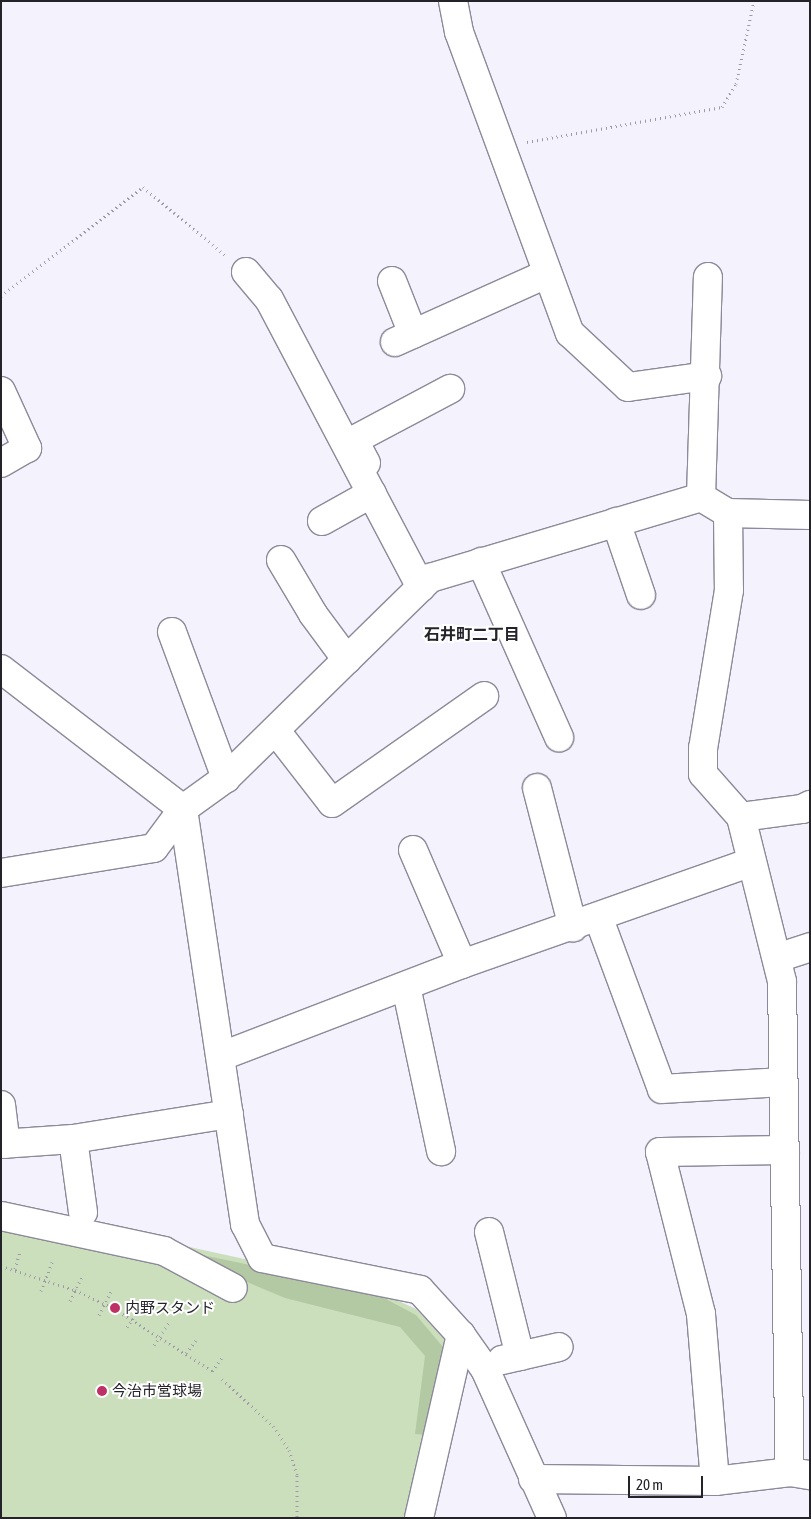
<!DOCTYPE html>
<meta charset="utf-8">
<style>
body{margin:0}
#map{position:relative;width:811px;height:1519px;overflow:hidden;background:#f4f2fd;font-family:"Asap Condensed","Noto Sans JP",sans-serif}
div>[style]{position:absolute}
.green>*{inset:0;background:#cbdfbd}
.forest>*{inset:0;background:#b2c9a3}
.path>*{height:3px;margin-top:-1.5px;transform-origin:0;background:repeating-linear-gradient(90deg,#9c9aa4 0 1px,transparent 0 5px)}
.roads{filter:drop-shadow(1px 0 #8c8999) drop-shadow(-1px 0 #8c8999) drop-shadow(0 1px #8c8999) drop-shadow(0 -1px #8c8999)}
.minor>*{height:28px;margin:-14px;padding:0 14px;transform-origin:14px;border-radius:14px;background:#fff}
.dots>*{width:14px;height:14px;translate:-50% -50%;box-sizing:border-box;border:2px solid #fff;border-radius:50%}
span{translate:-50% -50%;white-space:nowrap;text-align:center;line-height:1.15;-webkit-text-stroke:4px #fff;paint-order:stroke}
.poi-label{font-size:15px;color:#24232a}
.left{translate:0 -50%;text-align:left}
.neighbourhood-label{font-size:16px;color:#24232a;font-weight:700}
.frame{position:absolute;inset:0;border:2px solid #24232a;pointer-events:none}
.scale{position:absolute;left:628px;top:1476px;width:75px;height:22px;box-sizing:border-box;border:2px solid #24232a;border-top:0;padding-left:6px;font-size:15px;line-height:18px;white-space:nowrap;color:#24232a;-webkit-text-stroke:4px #fff;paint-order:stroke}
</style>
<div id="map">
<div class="green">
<div style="clip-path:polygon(1px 1206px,364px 1285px,416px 1309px,448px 1343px,405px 1518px,1px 1518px)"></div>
</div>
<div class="forest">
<div style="clip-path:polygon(188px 1252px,369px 1290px,416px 1315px,443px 1347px,428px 1435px,415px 1434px,425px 1356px,400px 1327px,285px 1298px,233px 1276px)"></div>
</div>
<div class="path">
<div style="left:527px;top:142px;width:198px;rotate:-10.2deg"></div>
<div style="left:722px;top:107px;width:27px;rotate:-59deg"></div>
<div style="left:736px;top:84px;width:85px;rotate:-77.8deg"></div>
<div style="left:1px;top:296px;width:179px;rotate:-37.5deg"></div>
<div style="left:143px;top:187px;width:108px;rotate:39.7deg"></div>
<div style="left:1px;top:1266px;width:78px;rotate:18deg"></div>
<div style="left:75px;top:1290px;width:38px;rotate:25deg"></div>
<div style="left:110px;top:1306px;width:123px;rotate:32.4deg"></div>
<div style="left:15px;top:1269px;width:18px;rotate:-74deg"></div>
<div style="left:41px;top:1291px;width:31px;rotate:-69deg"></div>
<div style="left:70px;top:1301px;width:30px;rotate:-64deg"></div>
<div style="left:99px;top:1315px;width:28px;rotate:-63deg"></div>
<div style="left:127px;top:1327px;width:27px;rotate:-56deg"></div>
<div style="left:154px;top:1345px;width:29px;rotate:-56deg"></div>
<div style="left:186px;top:1353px;width:16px;rotate:-52deg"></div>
<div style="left:212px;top:1371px;width:19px;rotate:-54deg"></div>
<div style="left:222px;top:1379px;width:69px;rotate:42.7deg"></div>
<div style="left:273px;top:1426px;width:29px;rotate:56deg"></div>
<div style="left:289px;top:1450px;width:26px;rotate:72deg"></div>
<div style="left:297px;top:1475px;width:43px;rotate:90deg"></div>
</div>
<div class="roads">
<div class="minor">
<div style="left:453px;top:1px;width:32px;rotate:79deg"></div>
<div style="left:459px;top:32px;width:321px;rotate:69.8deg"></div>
<div style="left:570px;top:333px;width:79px;rotate:43deg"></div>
<div style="left:628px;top:387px;width:80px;rotate:-7.9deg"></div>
<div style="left:246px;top:272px;width:35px;rotate:50deg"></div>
<div style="left:269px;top:299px;width:326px;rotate:62.2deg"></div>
<div style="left:392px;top:281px;width:57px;rotate:68.4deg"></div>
<div style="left:395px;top:342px;width:166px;rotate:-24.2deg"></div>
<div style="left:1px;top:391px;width:63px;rotate:65.5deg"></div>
<div style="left:27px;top:448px;width:30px;rotate:150deg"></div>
<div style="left:366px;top:463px;width:26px;rotate:-118deg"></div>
<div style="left:354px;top:440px;width:109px;rotate:-28deg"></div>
<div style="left:701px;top:497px;width:220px;rotate:-88.2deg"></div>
<div style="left:728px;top:513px;width:77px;rotate:89.3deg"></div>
<div style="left:729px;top:590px;width:160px;rotate:99.3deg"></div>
<div style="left:703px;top:748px;width:26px;rotate:90deg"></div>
<div style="left:703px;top:774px;width:57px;rotate:48.5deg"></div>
<div style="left:741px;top:817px;width:170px;rotate:76deg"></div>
<div style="left:782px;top:982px;width:490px;rotate:89.1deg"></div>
<div style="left:322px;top:521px;width:57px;rotate:-29.2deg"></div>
<div style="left:616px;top:522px;width:77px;rotate:71.1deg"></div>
<div style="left:281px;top:560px;width:63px;rotate:59.3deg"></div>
<div style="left:313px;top:614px;width:57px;rotate:53.5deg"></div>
<div style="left:481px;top:562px;width:192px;rotate:66deg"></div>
<div style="left:172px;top:632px;width:156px;rotate:69.7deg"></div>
<div style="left:1px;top:669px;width:230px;rotate:37.6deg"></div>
<div style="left:183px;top:809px;width:420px;rotate:81.5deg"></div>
<div style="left:245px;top:1224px;width:38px;rotate:63deg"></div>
<div style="left:262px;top:1258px;width:161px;rotate:11.4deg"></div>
<div style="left:420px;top:1290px;width:61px;rotate:47.7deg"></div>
<div style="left:461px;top:1335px;width:42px;rotate:54.8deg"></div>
<div style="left:485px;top:1369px;width:163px;rotate:65.8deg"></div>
<div style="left:276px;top:731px;width:91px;rotate:52.1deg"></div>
<div style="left:332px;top:803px;width:186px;rotate:-35.1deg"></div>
<div style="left:537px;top:788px;width:144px;rotate:75.5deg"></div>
<div style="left:741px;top:817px;width:62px;rotate:-7.5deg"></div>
<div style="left:802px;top:809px;width:9px;rotate:-27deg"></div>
<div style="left:413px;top:850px;width:124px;rotate:66.7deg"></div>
<div style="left:1px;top:873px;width:155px;rotate:-9.3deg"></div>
<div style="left:154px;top:848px;width:49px;rotate:-53.4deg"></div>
<div style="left:183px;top:809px;width:53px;rotate:-35.8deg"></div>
<div style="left:226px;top:778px;width:286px;rotate:-44.4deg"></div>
<div style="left:430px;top:578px;width:283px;rotate:-16.6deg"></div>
<div style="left:701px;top:497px;width:31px;rotate:31deg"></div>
<div style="left:728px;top:513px;width:82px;rotate:1.4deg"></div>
<div style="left:599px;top:919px;width:181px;rotate:69.7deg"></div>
<div style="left:662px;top:1089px;width:121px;rotate:-3.3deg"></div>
<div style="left:777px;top:958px;width:35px;rotate:-18deg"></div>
<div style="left:406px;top:986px;width:169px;rotate:78deg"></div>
<div style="left:222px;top:1056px;width:257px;rotate:-21deg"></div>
<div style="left:462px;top:964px;width:306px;rotate:-19.4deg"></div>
<div style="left:1px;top:1105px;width:39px;rotate:83deg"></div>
<div style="left:73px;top:1139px;width:74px;rotate:82.2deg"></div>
<div style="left:1px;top:1144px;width:72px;rotate:-4deg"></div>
<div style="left:73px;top:1139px;width:158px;rotate:-9.1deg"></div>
<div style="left:1px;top:1216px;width:167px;rotate:12.1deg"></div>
<div style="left:164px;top:1251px;width:78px;rotate:28.2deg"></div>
<div style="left:489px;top:1232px;width:128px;rotate:76deg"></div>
<div style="left:502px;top:1360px;width:58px;rotate:-12.8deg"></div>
<div style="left:533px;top:1479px;width:182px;rotate:0.6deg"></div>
<div style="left:715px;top:1481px;width:76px;rotate:-6.8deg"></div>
<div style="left:790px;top:1472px;width:20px;rotate:9deg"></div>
<div style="left:715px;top:1481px;width:168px;rotate:-94.8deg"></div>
<div style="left:701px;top:1314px;width:167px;rotate:-104.2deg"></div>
<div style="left:660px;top:1152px;width:125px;rotate:-0.9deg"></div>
<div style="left:419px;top:1518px;width:188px;rotate:-77.1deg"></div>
</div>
</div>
<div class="dots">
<div style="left:115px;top:1308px;background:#bd3165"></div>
<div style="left:102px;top:1391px;background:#bd3165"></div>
</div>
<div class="poi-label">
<span class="left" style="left:125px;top:1308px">内野スタンド</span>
<span class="left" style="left:112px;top:1391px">今治市営球場</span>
</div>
<div class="neighbourhood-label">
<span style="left:472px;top:634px">石井町二丁目</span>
</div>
<div class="frame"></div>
<div class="scale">20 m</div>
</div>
